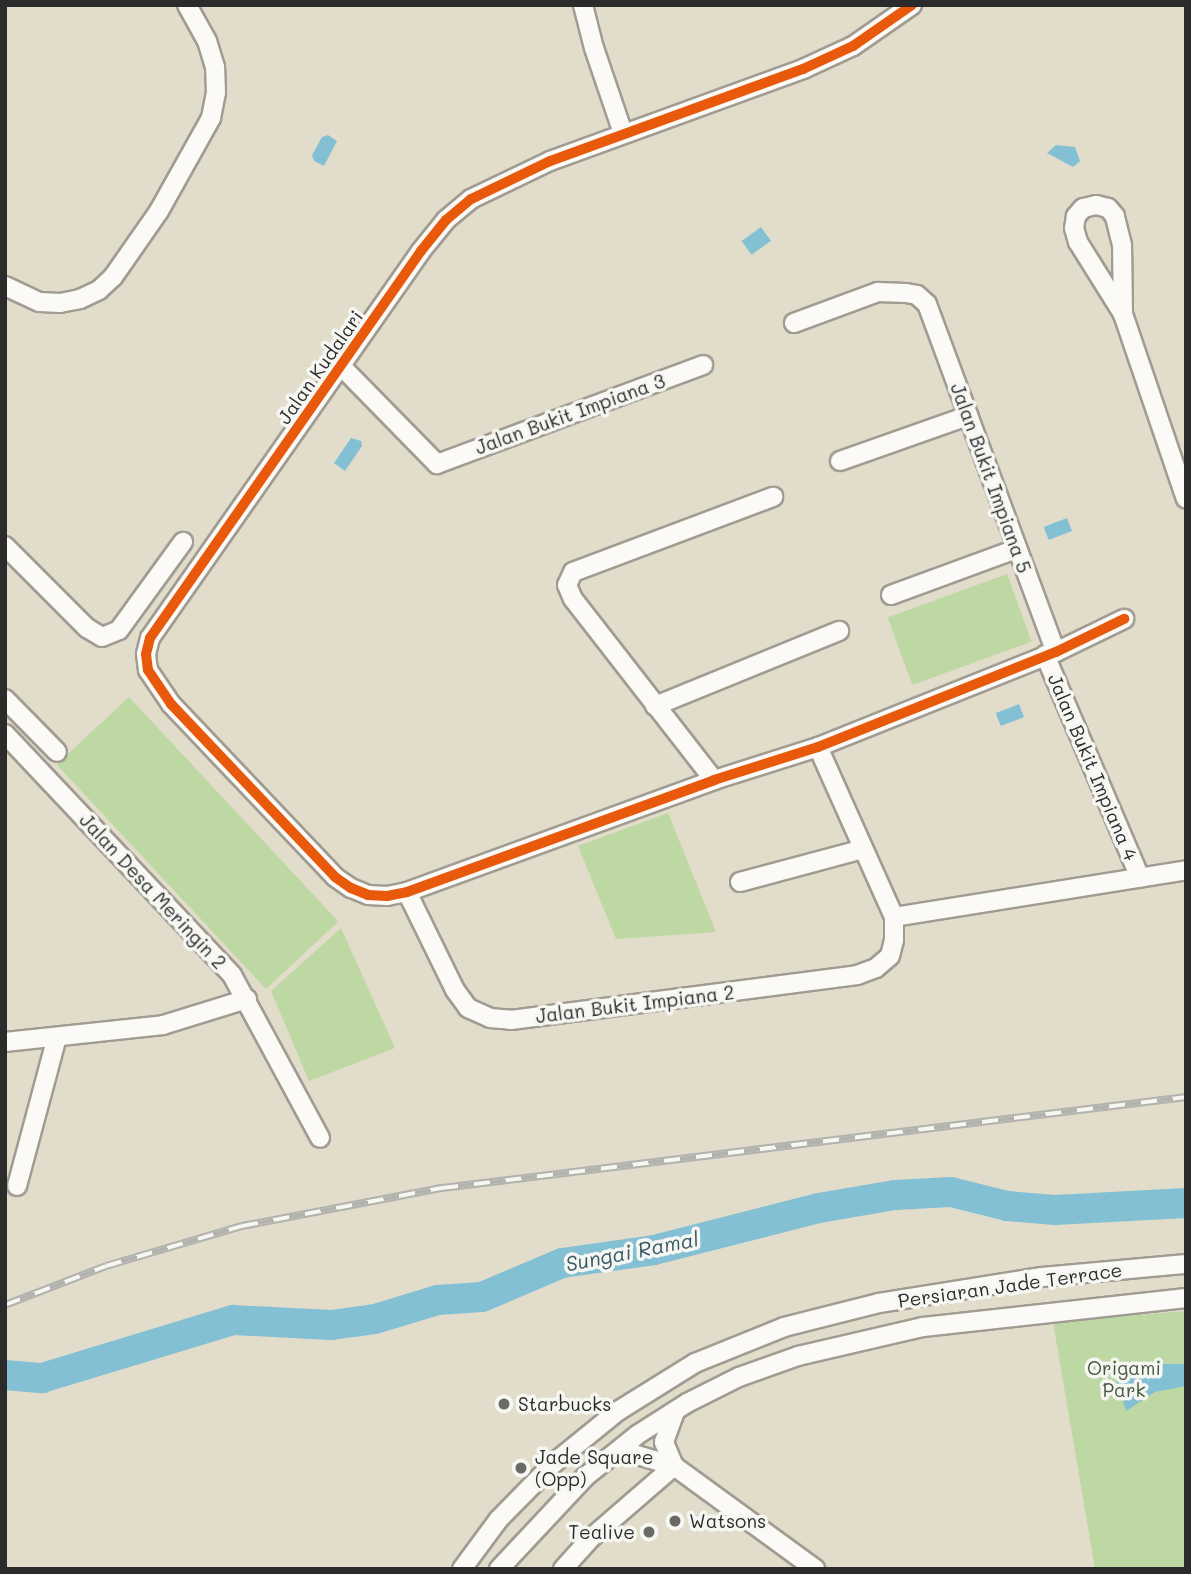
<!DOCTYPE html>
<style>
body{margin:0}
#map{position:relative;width:1191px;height:1574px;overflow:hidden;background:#e2dcca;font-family:Mali,sans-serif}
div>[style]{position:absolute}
.green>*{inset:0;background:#bed8a3;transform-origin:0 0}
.water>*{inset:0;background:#84c0d4;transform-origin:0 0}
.river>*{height:30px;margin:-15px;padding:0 15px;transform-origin:15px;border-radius:15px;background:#84c0d4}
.roads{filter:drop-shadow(2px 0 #a09c92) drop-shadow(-2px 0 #a09c92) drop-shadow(0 2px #a09c92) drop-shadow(0 -2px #a09c92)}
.minor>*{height:18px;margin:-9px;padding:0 9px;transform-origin:9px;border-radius:9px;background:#fbfaf7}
.rail>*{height:8px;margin-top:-4px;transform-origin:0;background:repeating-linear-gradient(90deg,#f6f6f2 0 16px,#b2b2af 0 32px);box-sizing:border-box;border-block:2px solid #b2b2af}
.cycleway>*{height:10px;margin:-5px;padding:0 5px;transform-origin:5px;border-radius:5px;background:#e8590c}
.dots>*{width:19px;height:19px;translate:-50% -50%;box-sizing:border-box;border:4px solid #f6f6f2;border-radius:50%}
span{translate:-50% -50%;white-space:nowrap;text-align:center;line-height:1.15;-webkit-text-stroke:7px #f6f6f2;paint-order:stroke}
.street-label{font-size:19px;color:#2b2b2b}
.park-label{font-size:19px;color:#485541}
.poi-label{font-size:19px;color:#2b2b2b}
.left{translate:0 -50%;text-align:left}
.right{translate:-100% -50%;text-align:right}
.water-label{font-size:21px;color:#3c5b68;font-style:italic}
.frame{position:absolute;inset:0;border:7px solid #2b2b2b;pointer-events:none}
</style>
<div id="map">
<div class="green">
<div style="left:1007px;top:574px;width:72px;height:127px;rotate:70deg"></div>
<div style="left:129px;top:697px;width:307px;height:99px;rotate:47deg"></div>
<div style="clip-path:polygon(668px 813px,716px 932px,616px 939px,578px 846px)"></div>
<div style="clip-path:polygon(341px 928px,395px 1048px,309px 1081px,271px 991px)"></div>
<div style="clip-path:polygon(1186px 1311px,1186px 1569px,1095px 1569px,1053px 1322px)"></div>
</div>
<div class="water">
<div style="clip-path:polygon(328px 135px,337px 141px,324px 166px,314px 161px,312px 155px,322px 137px)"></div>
<div style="clip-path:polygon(1056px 145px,1075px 147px,1080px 161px,1073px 167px,1047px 153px)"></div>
<div style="left:761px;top:227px;width:17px;height:24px;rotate:54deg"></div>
<div style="clip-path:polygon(351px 438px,361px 441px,362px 446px,345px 471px,334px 463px)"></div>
<div style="left:1067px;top:518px;width:14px;height:25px;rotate:69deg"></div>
<div style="left:1019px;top:704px;width:14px;height:25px;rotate:69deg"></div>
<div style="clip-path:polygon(1121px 1364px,1186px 1364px,1186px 1386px,1155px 1392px,1126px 1411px,1117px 1383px)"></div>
</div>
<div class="river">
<div style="left:5px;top:1375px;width:37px;rotate:5deg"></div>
<div style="left:42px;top:1378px;width:200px;rotate:-16.9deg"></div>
<div style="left:233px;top:1320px;width:98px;rotate:2.9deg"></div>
<div style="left:331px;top:1325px;width:44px;rotate:-7.8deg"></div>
<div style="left:375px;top:1319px;width:66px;rotate:-16.8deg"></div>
<div style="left:438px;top:1300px;width:44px;rotate:-3.9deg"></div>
<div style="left:482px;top:1297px;width:87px;rotate:-23deg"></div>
<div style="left:562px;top:1263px;width:93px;rotate:-8deg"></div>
<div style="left:654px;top:1250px;width:170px;rotate:-14.3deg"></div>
<div style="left:819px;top:1208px;width:77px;rotate:-9.7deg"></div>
<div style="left:895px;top:1195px;width:56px;rotate:-3.1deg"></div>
<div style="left:951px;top:1192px;width:58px;rotate:14deg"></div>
<div style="left:1007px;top:1206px;width:48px;rotate:4.8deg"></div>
<div style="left:1055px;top:1210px;width:131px;rotate:-3.1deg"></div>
</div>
<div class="roads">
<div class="minor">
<div style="left:583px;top:5px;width:44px;rotate:75.7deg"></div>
<div style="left:594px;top:48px;width:90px;rotate:71.2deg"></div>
<div style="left:912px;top:5px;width:72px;rotate:145.2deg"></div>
<div style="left:853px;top:46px;width:55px;rotate:155.3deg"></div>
<div style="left:803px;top:69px;width:269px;rotate:160deg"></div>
<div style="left:550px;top:161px;width:88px;rotate:154.3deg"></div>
<div style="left:471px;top:199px;width:33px;rotate:140deg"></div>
<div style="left:446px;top:220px;width:40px;rotate:129deg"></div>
<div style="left:421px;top:251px;width:472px;rotate:125deg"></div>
<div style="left:150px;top:638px;width:16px;rotate:104deg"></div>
<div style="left:146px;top:654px;width:16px;rotate:83deg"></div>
<div style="left:148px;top:670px;width:41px;rotate:55.9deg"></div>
<div style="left:171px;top:704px;width:238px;rotate:46.5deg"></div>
<div style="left:335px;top:877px;width:19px;rotate:35deg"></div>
<div style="left:351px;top:888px;width:18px;rotate:22deg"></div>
<div style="left:368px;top:895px;width:19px;rotate:3deg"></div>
<div style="left:387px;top:896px;width:20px;rotate:-11deg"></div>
<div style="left:407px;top:892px;width:327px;rotate:-20deg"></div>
<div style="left:714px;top:780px;width:109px;rotate:-17.6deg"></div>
<div style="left:818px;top:747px;width:256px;rotate:-21.8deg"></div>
<div style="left:1056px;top:652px;width:76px;rotate:-25.9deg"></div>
<div style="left:5px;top:286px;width:38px;rotate:25deg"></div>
<div style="left:40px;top:302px;width:20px;rotate:3deg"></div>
<div style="left:60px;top:303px;width:20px;rotate:-11deg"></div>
<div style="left:80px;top:299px;width:21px;rotate:-25deg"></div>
<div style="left:99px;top:290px;width:19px;rotate:-43deg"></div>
<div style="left:113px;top:277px;width:80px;rotate:-55.1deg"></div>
<div style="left:159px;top:211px;width:107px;rotate:-60.8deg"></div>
<div style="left:211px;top:118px;width:25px;rotate:-79deg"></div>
<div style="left:216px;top:93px;width:26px;rotate:-92deg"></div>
<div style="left:215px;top:67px;width:27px;rotate:-107deg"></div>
<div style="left:207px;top:41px;width:41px;rotate:-119.1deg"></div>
<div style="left:1123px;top:314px;width:69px;rotate:-90.8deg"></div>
<div style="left:1122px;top:245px;width:30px;rotate:-104deg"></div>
<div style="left:1115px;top:216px;width:11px;rotate:-131deg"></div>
<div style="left:1108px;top:208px;width:12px;rotate:-166deg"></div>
<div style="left:1096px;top:205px;width:13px;rotate:167deg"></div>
<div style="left:1083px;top:208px;width:11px;rotate:131deg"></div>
<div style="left:1076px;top:216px;width:12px;rotate:99deg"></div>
<div style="left:1074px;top:228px;width:15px;rotate:74deg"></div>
<div style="left:1078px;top:242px;width:85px;rotate:58deg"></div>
<div style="left:1123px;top:314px;width:195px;rotate:71.2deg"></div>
<div style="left:794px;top:323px;width:90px;rotate:-20.3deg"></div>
<div style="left:878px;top:292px;width:28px;rotate:2deg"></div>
<div style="left:906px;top:293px;width:11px;rotate:10deg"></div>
<div style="left:917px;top:295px;width:13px;rotate:42deg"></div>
<div style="left:927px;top:304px;width:371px;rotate:69.7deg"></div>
<div style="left:342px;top:367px;width:136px;rotate:45.6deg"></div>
<div style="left:437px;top:464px;width:284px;rotate:-20.4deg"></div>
<div style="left:840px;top:461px;width:136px;rotate:-19.4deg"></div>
<div style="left:5px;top:546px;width:116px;rotate:45deg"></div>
<div style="left:87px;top:628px;width:17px;rotate:31deg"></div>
<div style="left:102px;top:637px;width:18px;rotate:-22deg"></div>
<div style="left:119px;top:630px;width:109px;rotate:-54deg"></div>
<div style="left:891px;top:595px;width:133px;rotate:-20.2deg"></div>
<div style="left:1045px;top:655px;width:242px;rotate:66.9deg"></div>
<div style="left:5px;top:699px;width:74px;rotate:45.5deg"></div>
<div style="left:655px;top:706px;width:199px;rotate:-22.2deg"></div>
<div style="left:5px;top:734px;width:331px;rotate:46.7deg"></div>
<div style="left:232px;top:975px;width:185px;rotate:61.6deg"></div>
<div style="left:818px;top:747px;width:186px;rotate:65.9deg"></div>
<div style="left:894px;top:917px;width:296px;rotate:-9.1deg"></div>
<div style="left:714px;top:780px;width:229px;rotate:-127.9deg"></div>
<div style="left:573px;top:599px;width:15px;rotate:-113deg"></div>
<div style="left:567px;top:585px;width:14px;rotate:-65deg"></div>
<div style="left:573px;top:572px;width:214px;rotate:-20.6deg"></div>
<div style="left:740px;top:882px;width:127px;rotate:-15deg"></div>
<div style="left:407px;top:892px;width:109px;rotate:63.9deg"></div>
<div style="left:455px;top:990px;width:22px;rotate:54deg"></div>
<div style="left:468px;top:1008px;width:24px;rotate:24deg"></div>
<div style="left:490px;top:1018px;width:21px;rotate:5deg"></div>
<div style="left:511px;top:1020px;width:349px;rotate:-7.4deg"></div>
<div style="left:857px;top:975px;width:20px;rotate:-20deg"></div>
<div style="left:876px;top:968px;width:18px;rotate:-41deg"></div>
<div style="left:890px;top:956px;width:16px;rotate:-76deg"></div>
<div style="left:894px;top:940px;width:23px;rotate:-90deg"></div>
<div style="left:5px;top:1042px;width:159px;rotate:-6.1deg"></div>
<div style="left:163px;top:1025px;width:88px;rotate:-17.2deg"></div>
<div style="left:17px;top:1186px;width:154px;rotate:-75deg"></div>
<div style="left:611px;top:1456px;width:23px;rotate:-5deg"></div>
<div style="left:634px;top:1454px;width:42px;rotate:16.7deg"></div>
<div style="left:674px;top:1466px;width:175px;rotate:36.1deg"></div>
<div style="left:674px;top:1466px;width:26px;rotate:-113deg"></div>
<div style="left:664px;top:1442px;width:33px;rotate:-70deg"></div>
<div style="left:462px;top:1569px;width:62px;rotate:-53.5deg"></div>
<div style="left:499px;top:1519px;width:78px;rotate:-45.5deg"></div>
<div style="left:554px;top:1463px;width:82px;rotate:-39.1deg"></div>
<div style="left:618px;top:1411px;width:91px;rotate:-31.9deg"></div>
<div style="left:695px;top:1363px;width:96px;rotate:-22deg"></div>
<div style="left:784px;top:1327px;width:98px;rotate:-14.2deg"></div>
<div style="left:879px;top:1303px;width:165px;rotate:-9.1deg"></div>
<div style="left:1042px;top:1277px;width:145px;rotate:-5.2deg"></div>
<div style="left:499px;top:1569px;width:126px;rotate:-46.9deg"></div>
<div style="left:585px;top:1477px;width:67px;rotate:-38.9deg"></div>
<div style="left:637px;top:1435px;width:59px;rotate:-32.6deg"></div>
<div style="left:687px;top:1403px;width:58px;rotate:-26.6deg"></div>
<div style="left:739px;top:1377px;width:63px;rotate:-19.6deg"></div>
<div style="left:798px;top:1356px;width:128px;rotate:-13.1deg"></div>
<div style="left:923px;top:1327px;width:265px;rotate:-6.3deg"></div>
<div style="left:563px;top:1569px;width:42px;rotate:-47.9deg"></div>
<div style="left:591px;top:1538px;width:110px;rotate:-40.9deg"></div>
</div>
</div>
<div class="rail">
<div style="left:5px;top:1305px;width:108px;rotate:-21.1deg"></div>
<div style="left:106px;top:1266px;width:142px;rotate:-16.4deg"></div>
<div style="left:242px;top:1226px;width:204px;rotate:-10.8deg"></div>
<div style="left:442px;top:1188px;width:750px;rotate:-6.97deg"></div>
</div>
<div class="cycleway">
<div style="left:912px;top:5px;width:72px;rotate:145.2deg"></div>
<div style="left:853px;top:46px;width:55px;rotate:155.3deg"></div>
<div style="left:803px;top:69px;width:269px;rotate:160deg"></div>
<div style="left:550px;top:161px;width:88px;rotate:154.3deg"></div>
<div style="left:471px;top:199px;width:33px;rotate:140deg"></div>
<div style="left:446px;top:220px;width:40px;rotate:129deg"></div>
<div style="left:421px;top:251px;width:472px;rotate:125deg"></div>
<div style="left:150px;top:638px;width:16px;rotate:104deg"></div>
<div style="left:146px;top:654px;width:16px;rotate:83deg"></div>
<div style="left:148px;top:670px;width:41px;rotate:55.9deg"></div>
<div style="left:171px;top:704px;width:238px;rotate:46.5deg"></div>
<div style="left:335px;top:877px;width:19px;rotate:35deg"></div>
<div style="left:351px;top:888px;width:18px;rotate:22deg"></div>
<div style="left:368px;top:895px;width:19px;rotate:3deg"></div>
<div style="left:387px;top:896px;width:20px;rotate:-11deg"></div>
<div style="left:407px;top:892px;width:327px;rotate:-20deg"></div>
<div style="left:714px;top:780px;width:109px;rotate:-17.6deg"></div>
<div style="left:818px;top:747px;width:256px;rotate:-21.8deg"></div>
<div style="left:1056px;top:652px;width:76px;rotate:-25.9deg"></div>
</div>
<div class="dots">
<div style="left:504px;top:1404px;background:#6b6963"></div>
<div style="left:521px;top:1468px;background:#6b6963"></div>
<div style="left:675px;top:1521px;background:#6b6963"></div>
<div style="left:649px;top:1532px;background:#6b6963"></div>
</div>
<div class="street-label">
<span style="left:320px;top:367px;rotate:-55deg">Jalan Kudalari</span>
<span style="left:570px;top:414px;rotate:-20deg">Jalan Bukit Impiana 3</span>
<span style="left:991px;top:478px;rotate:70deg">Jalan Bukit Impiana 5</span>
<span style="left:1093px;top:767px;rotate:67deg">Jalan Bukit Impiana 4</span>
<span style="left:153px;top:891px;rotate:47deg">Jalan Desa Meringin 2</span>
<span style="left:635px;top:1004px;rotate:-7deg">Jalan Bukit Impiana 2</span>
<span style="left:1010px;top:1285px;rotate:-8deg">Persiaran Jade Terrace</span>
</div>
<div class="park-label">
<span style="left:1124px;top:1379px">Origami<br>Park</span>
</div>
<div class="poi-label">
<span class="left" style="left:518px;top:1404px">Starbucks</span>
<span class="left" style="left:535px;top:1468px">Jade Square<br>(Opp)</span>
<span class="left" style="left:689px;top:1521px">Watsons</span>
<span class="right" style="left:635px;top:1532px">Tealive</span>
</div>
<div class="water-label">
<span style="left:632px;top:1251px;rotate:-11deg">Sungai Ramal</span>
</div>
<div class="frame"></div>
</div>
